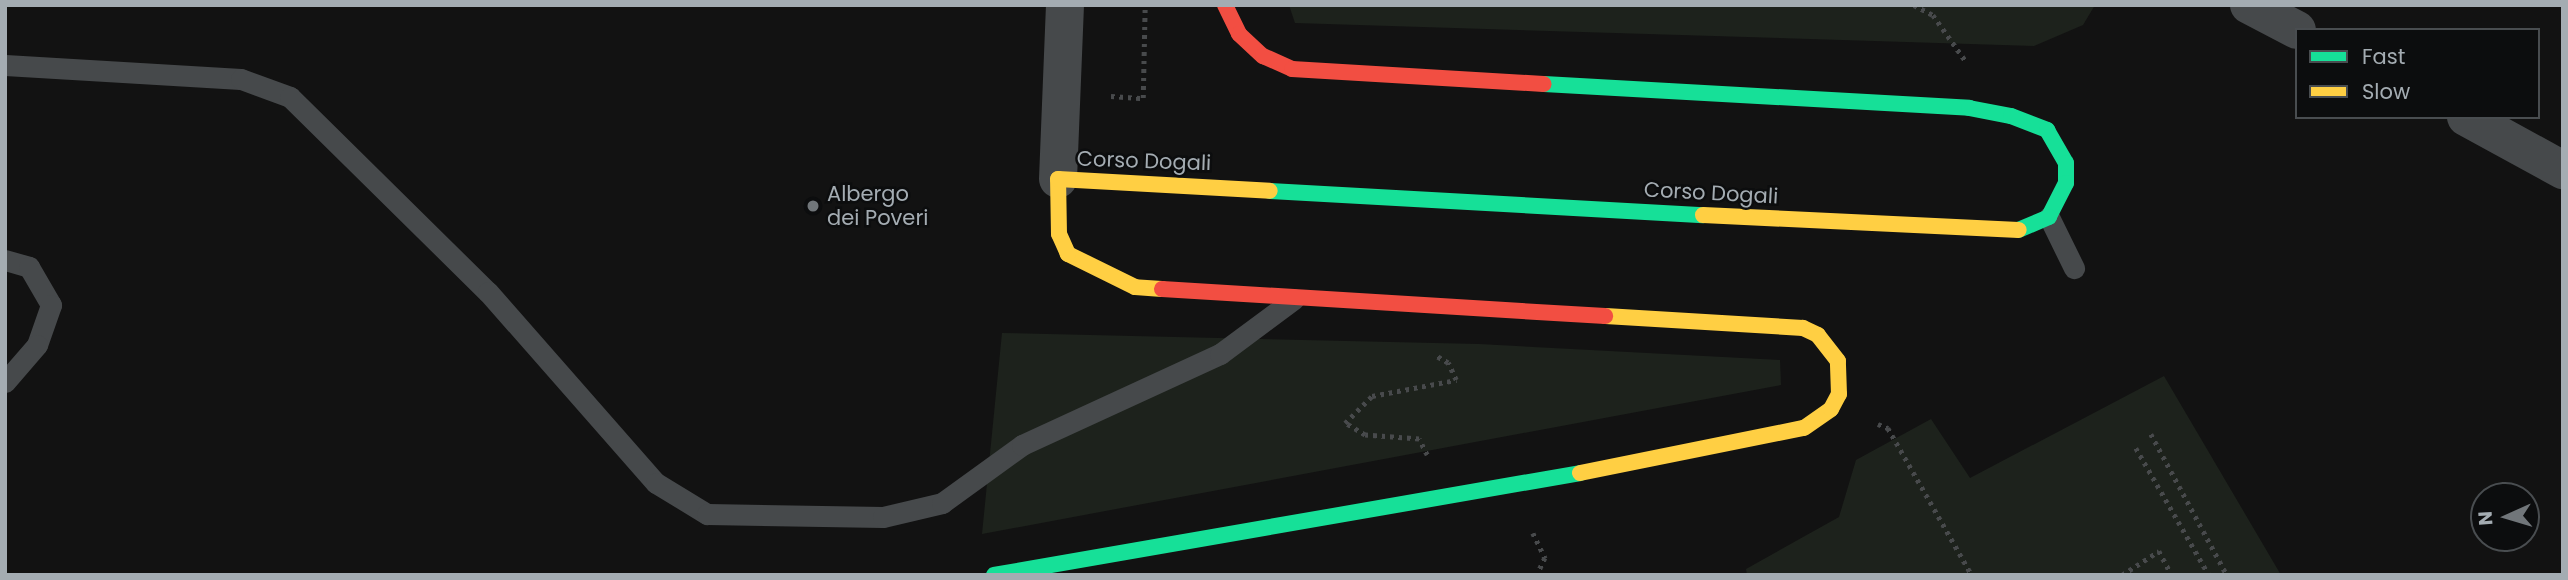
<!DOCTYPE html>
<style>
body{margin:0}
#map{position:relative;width:2568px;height:580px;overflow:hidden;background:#121212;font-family:Poppins,sans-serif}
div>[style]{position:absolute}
.green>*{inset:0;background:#1d221c}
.path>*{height:4.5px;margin-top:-2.25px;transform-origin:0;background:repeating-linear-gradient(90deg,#484a4c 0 3.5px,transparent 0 8.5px)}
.lane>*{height:21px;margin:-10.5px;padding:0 10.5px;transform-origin:10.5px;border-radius:10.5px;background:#46494b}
.street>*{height:38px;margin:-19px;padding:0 19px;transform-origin:19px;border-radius:19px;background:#46494b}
.fast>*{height:16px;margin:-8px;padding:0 8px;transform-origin:8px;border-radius:8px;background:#16e098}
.slow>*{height:16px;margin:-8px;padding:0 8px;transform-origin:8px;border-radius:8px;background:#ffcf43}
.jam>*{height:16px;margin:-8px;padding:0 8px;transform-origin:8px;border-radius:8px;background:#f24e42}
.dots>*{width:19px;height:19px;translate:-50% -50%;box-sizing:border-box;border:4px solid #0c0d0e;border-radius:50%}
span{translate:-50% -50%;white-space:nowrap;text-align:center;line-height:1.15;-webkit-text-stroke:5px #0c0d0e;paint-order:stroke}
.street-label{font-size:21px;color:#a4acb2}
.poi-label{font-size:21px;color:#a4acb2}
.left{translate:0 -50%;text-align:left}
.frame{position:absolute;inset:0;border:7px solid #a4acb2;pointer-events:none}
.legend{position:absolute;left:2295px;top:28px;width:245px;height:91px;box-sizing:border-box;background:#0c0d0e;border:2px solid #494d50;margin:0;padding:9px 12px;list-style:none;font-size:21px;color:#a4acb2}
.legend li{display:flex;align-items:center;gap:14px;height:35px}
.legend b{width:35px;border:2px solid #494d50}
.north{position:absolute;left:2470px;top:482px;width:70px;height:70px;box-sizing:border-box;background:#0c0d0e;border:2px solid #494d50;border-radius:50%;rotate:266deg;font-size:19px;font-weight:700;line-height:28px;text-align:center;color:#a4acb2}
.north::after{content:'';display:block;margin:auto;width:24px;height:32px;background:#71767a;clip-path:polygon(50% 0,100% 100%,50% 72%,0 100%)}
</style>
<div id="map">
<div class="green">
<div style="clip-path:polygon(1289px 5px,2095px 5px,2083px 25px,2034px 46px,1295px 23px)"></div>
<div style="clip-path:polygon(1002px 333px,1479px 344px,1780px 360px,1781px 385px,982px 534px)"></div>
<div style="clip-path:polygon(2164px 376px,2281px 575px,1747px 575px,1746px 569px,1839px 517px,1856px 460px,1931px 419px,1970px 478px)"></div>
</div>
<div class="path">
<div style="left:1914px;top:5px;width:21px;rotate:28deg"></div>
<div style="left:1933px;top:15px;width:55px;rotate:54.6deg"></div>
<div style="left:1111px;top:96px;width:32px;rotate:4deg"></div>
<div style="left:1143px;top:98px;width:93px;rotate:-88.8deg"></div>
<div style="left:1878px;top:424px;width:11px;rotate:22deg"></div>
<div style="left:1888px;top:428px;width:169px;rotate:60.3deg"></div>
<div style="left:2151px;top:434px;width:160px;rotate:61.7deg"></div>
<div style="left:2136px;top:448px;width:146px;rotate:60.1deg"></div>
<div style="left:1427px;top:455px;width:18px;rotate:-117deg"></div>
<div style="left:1419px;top:439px;width:54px;rotate:-175.8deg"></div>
<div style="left:1365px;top:435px;width:23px;rotate:-149deg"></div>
<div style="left:1345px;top:423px;width:38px;rotate:-45deg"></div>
<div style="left:1372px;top:396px;width:86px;rotate:-10.8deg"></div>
<div style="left:1456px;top:380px;width:19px;rotate:-115deg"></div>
<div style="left:1448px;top:363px;width:16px;rotate:-150deg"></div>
<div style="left:1533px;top:533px;width:28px;rotate:64deg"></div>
<div style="left:1545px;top:558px;width:19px;rotate:115deg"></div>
<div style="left:2122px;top:575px;width:44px;rotate:-33deg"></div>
<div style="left:2159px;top:551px;width:27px;rotate:62deg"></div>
</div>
<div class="lane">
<div style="left:5px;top:65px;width:236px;rotate:3.4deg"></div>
<div style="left:241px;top:79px;width:52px;rotate:20.2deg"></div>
<div style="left:290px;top:97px;width:278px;rotate:44.6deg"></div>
<div style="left:488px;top:292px;width:254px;rotate:48.7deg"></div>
<div style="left:656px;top:483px;width:60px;rotate:31.3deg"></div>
<div style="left:707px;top:514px;width:176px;rotate:1deg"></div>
<div style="left:883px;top:517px;width:61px;rotate:-13.3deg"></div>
<div style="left:942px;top:503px;width:99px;rotate:-35.9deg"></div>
<div style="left:1022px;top:445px;width:218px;rotate:-24.7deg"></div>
<div style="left:1220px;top:354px;width:92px;rotate:-36.6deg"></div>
<div style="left:2049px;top:217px;width:57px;rotate:63.9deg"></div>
<div style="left:5px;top:260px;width:25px;rotate:16deg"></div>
<div style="left:29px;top:267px;width:44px;rotate:59.9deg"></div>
<div style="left:51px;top:305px;width:42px;rotate:109.3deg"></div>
<div style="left:37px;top:345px;width:49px;rotate:130.9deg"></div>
</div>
<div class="street">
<div style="left:2249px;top:5px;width:54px;rotate:27.5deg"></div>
<div style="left:2466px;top:117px;width:111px;rotate:28.7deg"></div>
<div style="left:1058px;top:179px;width:174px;rotate:-87.7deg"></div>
</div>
<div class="fast">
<div style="left:1544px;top:84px;width:426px;rotate:3.2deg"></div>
<div style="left:1969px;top:108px;width:43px;rotate:10.8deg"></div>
<div style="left:2011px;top:116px;width:39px;rotate:21deg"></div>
<div style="left:2047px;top:130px;width:38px;rotate:60deg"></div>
<div style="left:2066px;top:163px;width:20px;rotate:90deg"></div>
<div style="left:2066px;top:183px;width:38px;rotate:117deg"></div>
<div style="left:2049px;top:217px;width:33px;rotate:157deg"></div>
<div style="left:1270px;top:191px;width:434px;rotate:3.2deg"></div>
<div style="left:994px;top:575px;width:595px;rotate:-9.87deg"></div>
</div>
<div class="slow">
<div style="left:1703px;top:215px;width:316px;rotate:2.7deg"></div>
<div style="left:1162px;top:289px;width:27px;rotate:-176deg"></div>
<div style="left:1135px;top:287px;width:75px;rotate:-153.8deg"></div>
<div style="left:1068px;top:254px;width:22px;rotate:-114deg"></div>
<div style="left:1059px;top:234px;width:55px;rotate:-91deg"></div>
<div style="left:1058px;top:179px;width:212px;rotate:3.2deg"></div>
<div style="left:1580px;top:473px;width:228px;rotate:-11.4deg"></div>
<div style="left:1804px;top:428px;width:33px;rotate:-35deg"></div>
<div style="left:1831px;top:409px;width:17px;rotate:-62deg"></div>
<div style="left:1839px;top:394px;width:33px;rotate:-92deg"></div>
<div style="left:1838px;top:361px;width:33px;rotate:-128deg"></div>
<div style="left:1818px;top:335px;width:17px;rotate:-155deg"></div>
<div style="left:1803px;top:328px;width:198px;rotate:-176.5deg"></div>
</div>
<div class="jam">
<div style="left:1225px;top:5px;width:32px;rotate:64deg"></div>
<div style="left:1239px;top:34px;width:33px;rotate:43deg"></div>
<div style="left:1263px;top:56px;width:32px;rotate:24deg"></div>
<div style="left:1292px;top:69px;width:252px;rotate:3.4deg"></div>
<div style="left:1162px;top:289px;width:444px;rotate:3.5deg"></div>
</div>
<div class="dots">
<div style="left:813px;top:206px;background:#71767a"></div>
</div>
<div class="street-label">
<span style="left:1144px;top:161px;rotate:2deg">Corso Dogali</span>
<span style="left:1711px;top:193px;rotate:3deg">Corso Dogali</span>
</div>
<div class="poi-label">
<span class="left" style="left:827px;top:206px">Albergo<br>dei Poveri</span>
</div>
<div class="frame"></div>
<ul class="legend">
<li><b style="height:9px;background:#16e098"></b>Fast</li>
<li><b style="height:9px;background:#ffcf43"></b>Slow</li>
</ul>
<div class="north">N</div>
</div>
